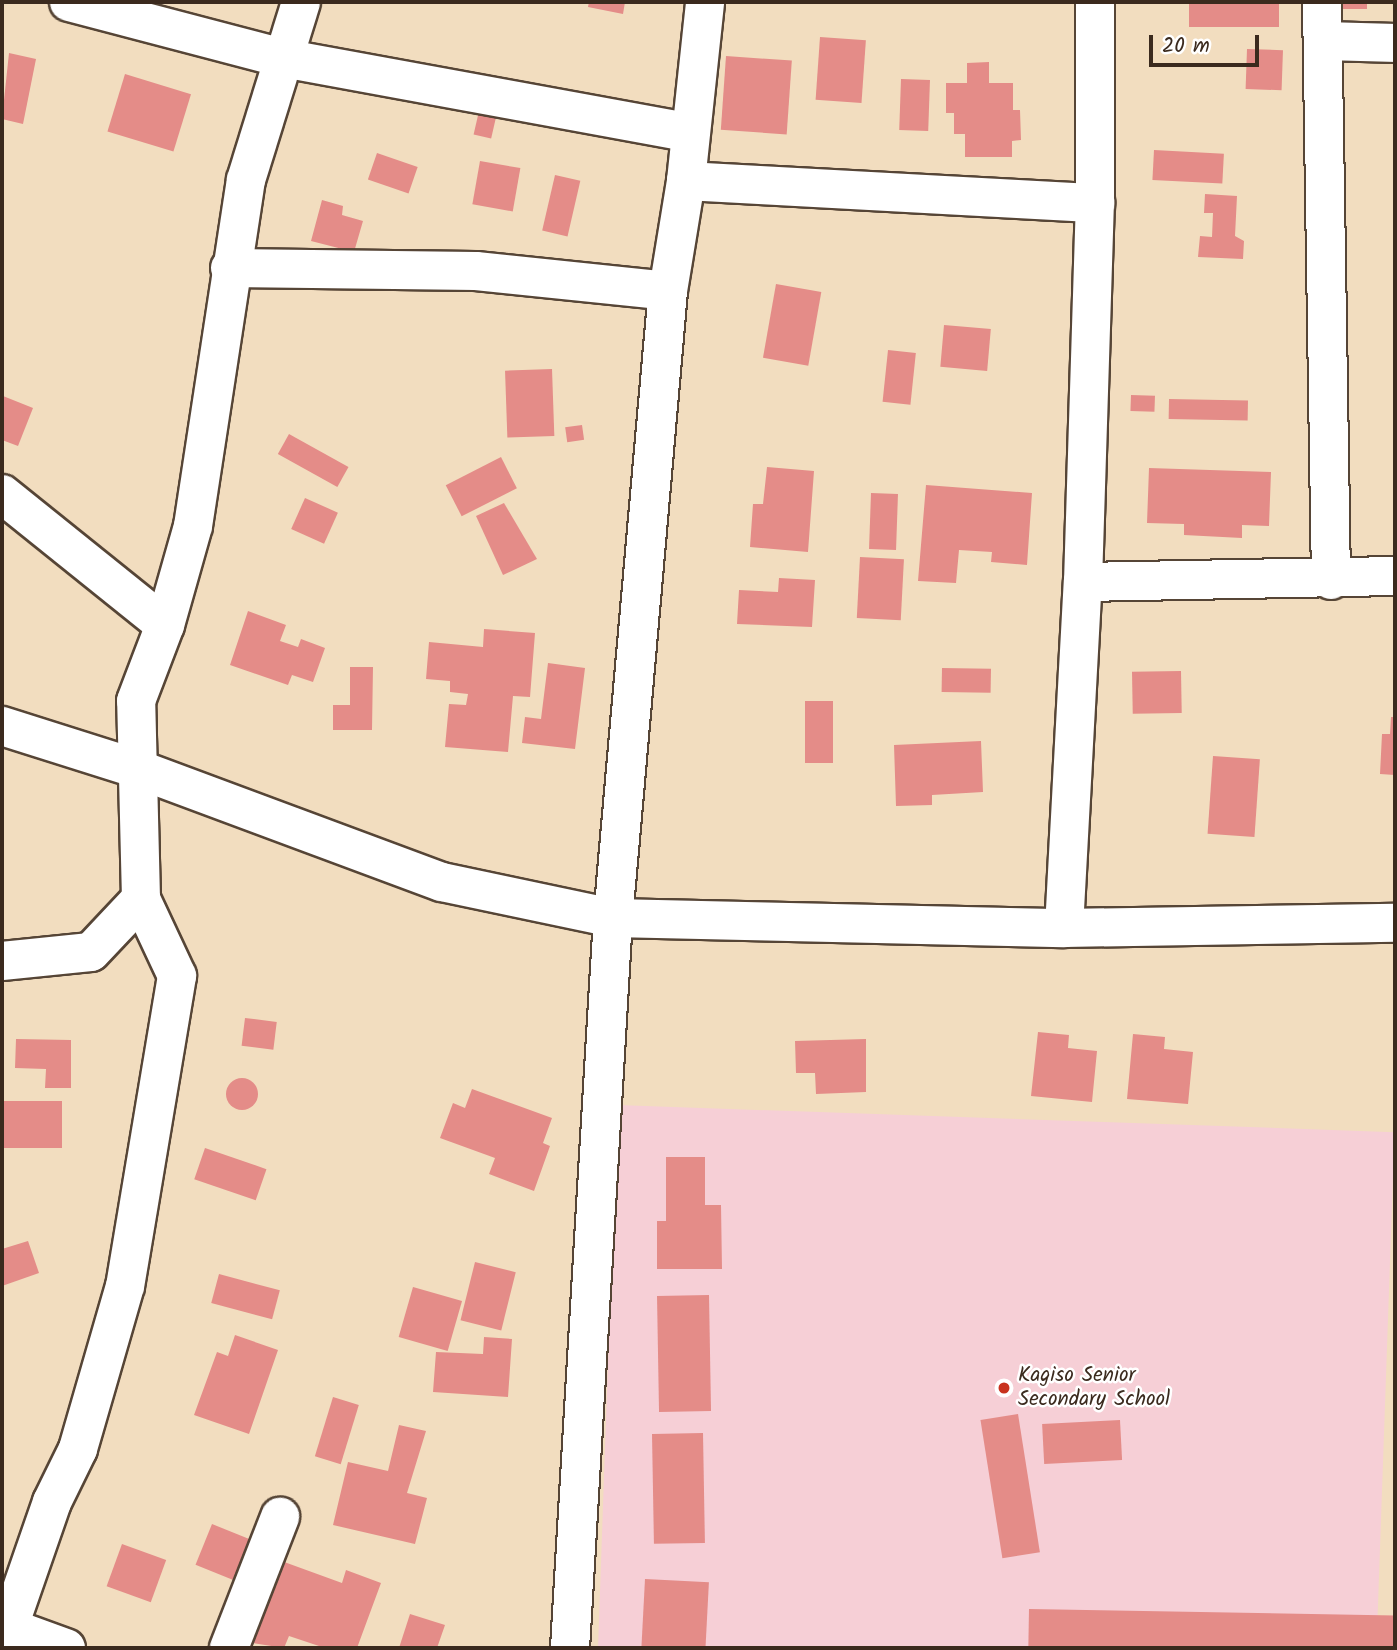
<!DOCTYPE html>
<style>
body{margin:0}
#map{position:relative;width:1397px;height:1650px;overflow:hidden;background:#f2ddbf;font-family:Kalam,sans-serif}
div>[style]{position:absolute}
.built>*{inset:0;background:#f6cfd6;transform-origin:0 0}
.building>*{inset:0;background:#e48c88;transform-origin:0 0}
.round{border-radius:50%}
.roads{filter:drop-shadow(2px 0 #564536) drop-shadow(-2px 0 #564536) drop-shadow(0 2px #564536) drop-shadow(0 -2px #564536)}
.minor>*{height:38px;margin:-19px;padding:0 19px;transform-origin:19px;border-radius:19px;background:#fff}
.tertiary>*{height:38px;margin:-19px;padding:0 19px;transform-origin:19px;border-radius:19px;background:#fff}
.dots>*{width:19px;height:19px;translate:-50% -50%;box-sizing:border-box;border:4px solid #fff;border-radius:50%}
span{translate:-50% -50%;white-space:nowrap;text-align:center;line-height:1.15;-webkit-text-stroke:5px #fff;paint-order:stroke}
.poi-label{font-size:21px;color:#3b2a1e}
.left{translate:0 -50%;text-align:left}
.frame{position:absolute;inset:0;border:4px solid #3b2a1e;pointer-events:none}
.scale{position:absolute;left:1149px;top:35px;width:110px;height:32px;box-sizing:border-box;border:4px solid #3b2a1e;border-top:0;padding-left:9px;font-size:21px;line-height:24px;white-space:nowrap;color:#3b2a1e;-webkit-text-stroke:5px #fff;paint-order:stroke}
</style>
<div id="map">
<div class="built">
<div style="left:617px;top:1105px;width:778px;height:543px;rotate:2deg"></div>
</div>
<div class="building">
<div style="clip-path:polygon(589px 2px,625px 2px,623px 14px,588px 7px)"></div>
<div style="left:1189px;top:2px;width:90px;height:25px"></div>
<div style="left:1336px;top:2px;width:31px;height:7px"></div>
<div style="left:820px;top:37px;width:46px;height:63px;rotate:4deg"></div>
<div style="left:1247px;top:49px;width:36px;height:40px;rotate:2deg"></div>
<div style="clip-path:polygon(9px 53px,36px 59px,23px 124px,2px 119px)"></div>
<div style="left:726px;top:56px;width:66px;height:74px;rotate:4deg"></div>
<div style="clip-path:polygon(989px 62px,989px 83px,1013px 83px,1013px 110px,1020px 110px,1021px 140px,1012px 141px,1012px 157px,965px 157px,965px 134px,954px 134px,954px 113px,946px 113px,946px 83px,967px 83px,967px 63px)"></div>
<div style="left:125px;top:74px;width:69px;height:60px;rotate:17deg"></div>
<div style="left:901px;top:79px;width:29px;height:51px;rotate:2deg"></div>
<div style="left:479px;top:111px;width:18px;height:24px;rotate:13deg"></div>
<div style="left:1154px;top:150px;width:70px;height:30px;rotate:3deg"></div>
<div style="left:377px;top:153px;width:43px;height:28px;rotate:19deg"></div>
<div style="left:480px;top:161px;width:41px;height:44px;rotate:10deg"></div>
<div style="left:555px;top:175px;width:26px;height:57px;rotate:13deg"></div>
<div style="clip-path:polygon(1205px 194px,1237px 196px,1235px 236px,1244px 241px,1243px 259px,1198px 257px,1200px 236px,1212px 237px,1213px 213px,1204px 213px)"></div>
<div style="clip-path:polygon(322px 200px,343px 206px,342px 215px,363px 221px,354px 252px,311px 241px)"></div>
<div style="left:776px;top:284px;width:46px;height:75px;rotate:10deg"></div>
<div style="left:944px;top:325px;width:47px;height:42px;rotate:5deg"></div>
<div style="left:888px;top:350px;width:28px;height:52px;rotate:6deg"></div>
<div style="left:552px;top:369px;width:67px;height:47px;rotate:88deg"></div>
<div style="left:1131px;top:395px;width:24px;height:16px;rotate:2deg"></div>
<div style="clip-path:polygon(3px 396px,33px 408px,18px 446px,2px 440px)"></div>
<div style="left:1169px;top:399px;width:79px;height:20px;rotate:1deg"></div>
<div style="left:582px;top:425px;width:15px;height:17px;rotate:82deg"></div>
<div style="left:289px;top:434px;width:68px;height:23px;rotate:29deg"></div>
<div style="left:501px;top:457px;width:35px;height:62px;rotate:63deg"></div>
<div style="clip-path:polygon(767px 467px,814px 471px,808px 552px,750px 547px,753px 504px,763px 504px)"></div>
<div style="clip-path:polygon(1149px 468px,1271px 472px,1269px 526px,1242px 525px,1242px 538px,1184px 535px,1184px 524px,1147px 523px)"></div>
<div style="clip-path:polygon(926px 485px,1032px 493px,1027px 565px,991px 562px,992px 552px,959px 550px,956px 583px,918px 581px)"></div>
<div style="left:871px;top:493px;width:27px;height:56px;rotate:2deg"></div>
<div style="left:305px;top:498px;width:36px;height:34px;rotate:24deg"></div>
<div style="clip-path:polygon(504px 503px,537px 559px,503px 575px,476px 516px)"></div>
<div style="left:860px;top:557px;width:44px;height:61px;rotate:3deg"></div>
<div style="clip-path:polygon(779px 578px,815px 580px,812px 627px,737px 624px,739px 590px,778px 592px)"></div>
<div style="clip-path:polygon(248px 611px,286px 625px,280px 641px,298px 647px,301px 639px,325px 648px,313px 682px,292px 675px,288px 685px,230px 665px)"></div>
<div style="clip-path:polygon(484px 629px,535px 633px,530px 697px,513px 696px,508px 752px,445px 747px,449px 704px,466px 705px,468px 694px,450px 692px,450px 681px,426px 679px,429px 642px,483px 647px)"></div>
<div style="clip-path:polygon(548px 663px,585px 668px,575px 749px,522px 743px,525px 717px,541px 719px)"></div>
<div style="clip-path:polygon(350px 667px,373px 667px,372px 730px,333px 730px,333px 705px,350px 705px)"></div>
<div style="left:942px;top:668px;width:49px;height:24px;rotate:1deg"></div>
<div style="left:1181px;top:671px;width:42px;height:49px;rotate:89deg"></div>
<div style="left:805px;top:701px;width:28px;height:62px"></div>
<div style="clip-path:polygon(1391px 717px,1395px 717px,1395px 775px,1380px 774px,1382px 734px,1390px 734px)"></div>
<div style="clip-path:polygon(981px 741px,983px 792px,932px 795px,932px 805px,896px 806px,894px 745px)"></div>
<div style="left:1213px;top:756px;width:47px;height:78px;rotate:4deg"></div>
<div style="left:245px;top:1018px;width:32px;height:28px;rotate:7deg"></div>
<div style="clip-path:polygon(1038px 1032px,1069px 1035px,1068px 1048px,1097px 1051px,1092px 1102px,1031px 1096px)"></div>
<div style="clip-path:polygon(1133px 1034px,1165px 1037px,1164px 1049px,1193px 1052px,1188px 1104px,1127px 1099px)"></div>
<div style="clip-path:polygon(16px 1039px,71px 1040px,71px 1088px,45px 1088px,46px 1069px,15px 1068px)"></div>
<div style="clip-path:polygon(866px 1039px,866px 1092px,816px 1094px,815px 1073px,796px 1073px,795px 1041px)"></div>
<div class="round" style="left:226px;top:1078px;width:32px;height:32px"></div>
<div style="clip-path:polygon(472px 1089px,552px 1118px,543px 1143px,550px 1146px,534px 1191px,489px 1174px,495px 1158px,440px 1138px,453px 1103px,465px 1108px)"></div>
<div style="left:62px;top:1101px;width:47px;height:58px;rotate:90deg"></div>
<div style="left:205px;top:1148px;width:65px;height:33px;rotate:19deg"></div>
<div style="clip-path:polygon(666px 1157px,705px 1157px,705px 1205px,721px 1205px,722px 1269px,657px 1269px,657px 1221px,666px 1221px)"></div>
<div style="clip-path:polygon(28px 1241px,39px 1273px,2px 1286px,2px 1249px)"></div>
<div style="left:475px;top:1262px;width:42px;height:60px;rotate:14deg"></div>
<div style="left:219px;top:1274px;width:63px;height:30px;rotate:15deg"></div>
<div style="left:413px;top:1287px;width:51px;height:52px;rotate:16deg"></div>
<div style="left:709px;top:1295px;width:116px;height:52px;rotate:89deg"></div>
<div style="clip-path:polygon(235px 1335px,278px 1350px,249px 1434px,194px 1415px,217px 1352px,228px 1356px)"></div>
<div style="clip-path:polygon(484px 1337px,512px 1339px,508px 1397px,433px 1392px,436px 1352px,483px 1354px)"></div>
<div style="left:333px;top:1397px;width:27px;height:62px;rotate:17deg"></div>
<div style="left:1018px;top:1414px;width:140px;height:38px;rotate:81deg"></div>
<div style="left:1120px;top:1420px;width:40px;height:78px;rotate:87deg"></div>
<div style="clip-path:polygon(399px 1425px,426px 1431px,407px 1493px,427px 1498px,415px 1544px,333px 1525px,348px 1462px,388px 1471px)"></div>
<div style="left:703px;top:1433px;width:110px;height:51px;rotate:89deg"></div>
<div style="left:212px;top:1524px;width:52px;height:44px;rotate:22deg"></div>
<div style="left:122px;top:1544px;width:47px;height:45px;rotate:20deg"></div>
<div style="clip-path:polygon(276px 1559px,342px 1583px,346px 1570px,381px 1583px,357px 1648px,325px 1648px,289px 1636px,284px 1648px,247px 1642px)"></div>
<div style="left:645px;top:1579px;width:64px;height:69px;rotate:3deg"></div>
<div style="left:1029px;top:1609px;width:366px;height:39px;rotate:1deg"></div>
<div style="clip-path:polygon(410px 1614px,445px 1625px,437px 1648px,399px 1648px)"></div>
</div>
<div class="roads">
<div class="minor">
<div style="left:69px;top:2px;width:221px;rotate:14.7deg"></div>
<div style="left:283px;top:58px;width:412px;rotate:10.4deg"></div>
<div style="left:1322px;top:2px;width:578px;rotate:89.11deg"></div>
<div style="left:1325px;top:41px;width:70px;rotate:1.6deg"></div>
<div style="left:686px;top:181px;width:410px;rotate:3.1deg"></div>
<div style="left:230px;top:268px;width:246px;rotate:0.7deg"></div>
<div style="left:476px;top:271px;width:193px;rotate:5.9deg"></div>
<div style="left:2px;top:494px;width:209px;rotate:38.8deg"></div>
<div style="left:1083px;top:582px;width:312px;rotate:-1.1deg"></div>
<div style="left:141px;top:899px;width:198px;rotate:-91.4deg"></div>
<div style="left:136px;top:701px;width:81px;rotate:-69.1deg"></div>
<div style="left:165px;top:625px;width:103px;rotate:-74.2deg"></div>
<div style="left:193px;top:526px;width:350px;rotate:-81.3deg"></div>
<div style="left:246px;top:180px;width:186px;rotate:-72.8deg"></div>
<div style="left:1064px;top:928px;width:347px;rotate:-86.9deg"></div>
<div style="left:1083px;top:582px;width:379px;rotate:-88.2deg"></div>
<div style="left:1095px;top:203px;width:201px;rotate:-90deg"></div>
<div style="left:2px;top:961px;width:89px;rotate:-5.8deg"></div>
<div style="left:91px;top:952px;width:73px;rotate:-46.7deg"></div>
<div style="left:141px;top:899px;width:85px;rotate:64.9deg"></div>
<div style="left:177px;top:976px;width:314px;rotate:99.5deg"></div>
<div style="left:125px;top:1286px;width:170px;rotate:106.1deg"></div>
<div style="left:78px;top:1449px;width:59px;rotate:116.1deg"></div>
<div style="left:52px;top:1502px;width:131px;rotate:109.1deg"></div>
<div style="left:2px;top:1625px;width:68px;rotate:19.8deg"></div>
<div style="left:229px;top:1648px;width:141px;rotate:-68.7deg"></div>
<div style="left:570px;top:1648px;width:731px;rotate:-86.63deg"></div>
<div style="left:613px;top:918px;width:629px;rotate:-84.99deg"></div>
<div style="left:668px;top:291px;width:111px;rotate:-80.7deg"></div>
<div style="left:686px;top:181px;width:180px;rotate:-83.9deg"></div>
</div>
<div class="tertiary">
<div style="left:2px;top:726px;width:139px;rotate:17.5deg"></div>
<div style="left:135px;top:768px;width:327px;rotate:20.4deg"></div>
<div style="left:442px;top:882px;width:175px;rotate:11.9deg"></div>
<div style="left:613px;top:918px;width:451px;rotate:1.3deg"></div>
<div style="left:1064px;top:928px;width:331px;rotate:-0.9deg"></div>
</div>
</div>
<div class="dots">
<div style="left:1004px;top:1388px;background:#c8321e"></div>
</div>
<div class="poi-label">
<span class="left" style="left:1018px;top:1388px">Kagiso Senior<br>Secondary School</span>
</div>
<div class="frame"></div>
<div class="scale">20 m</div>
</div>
